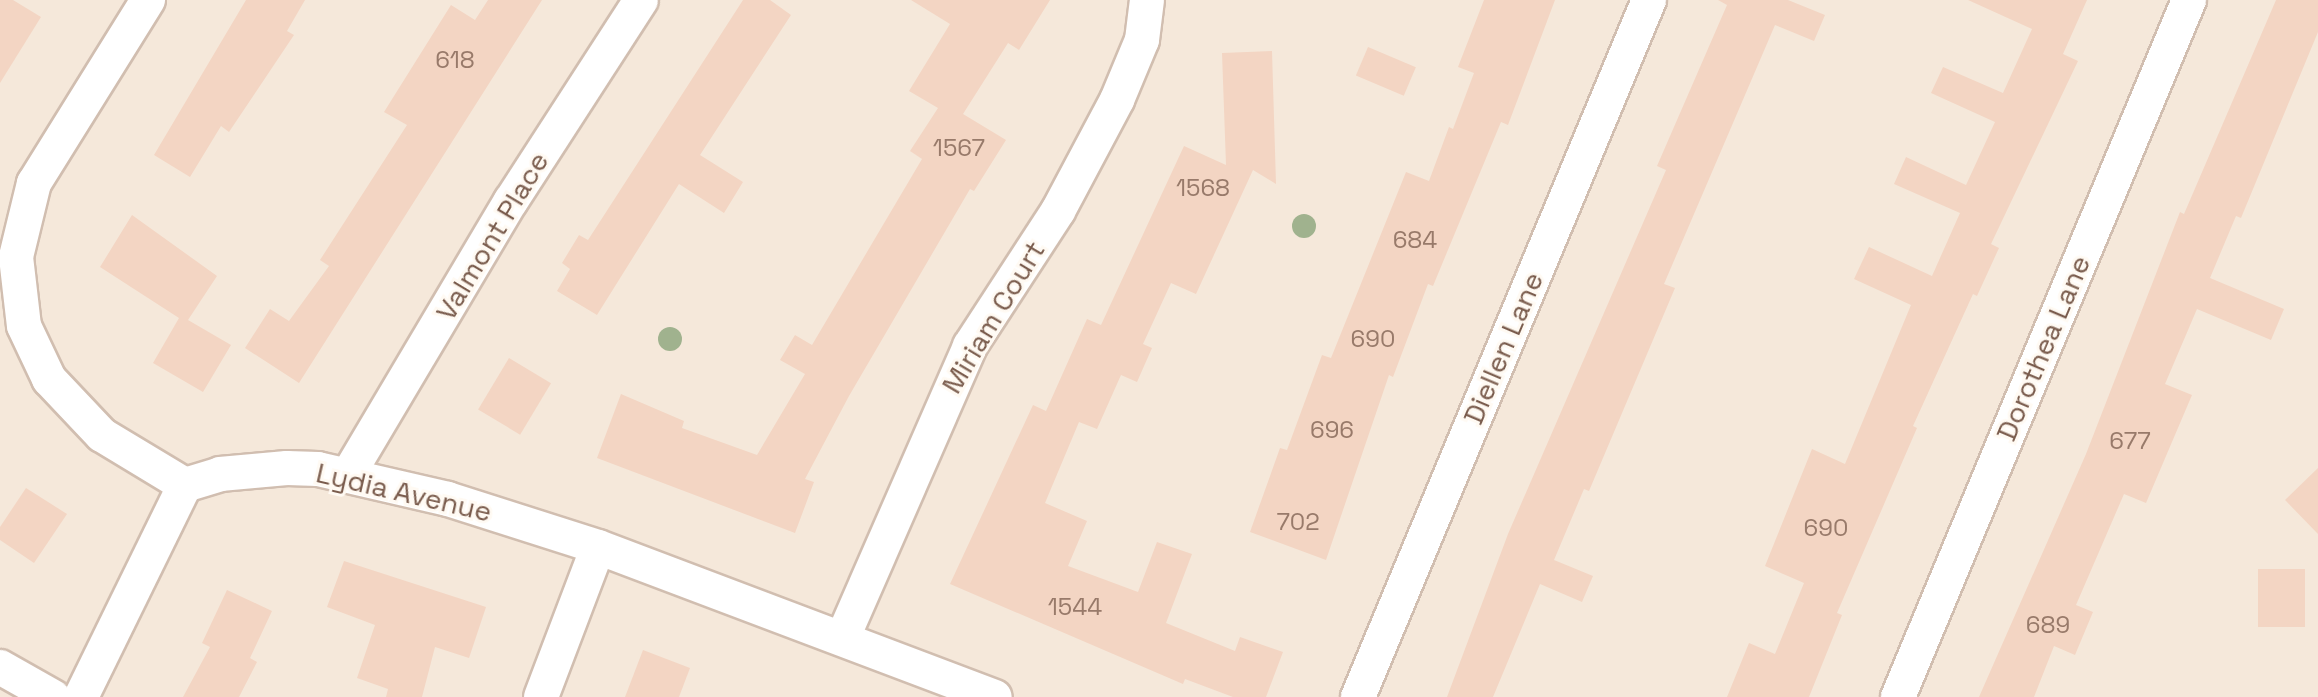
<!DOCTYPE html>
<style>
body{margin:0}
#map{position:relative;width:2318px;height:697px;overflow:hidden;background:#fdf6ec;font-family:"Space Grotesk",sans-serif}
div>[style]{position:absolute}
.residential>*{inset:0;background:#f5e8da;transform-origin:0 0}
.building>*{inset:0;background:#f3d5c3;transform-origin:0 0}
.roads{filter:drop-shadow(2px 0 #d1beb0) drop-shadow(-2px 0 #d1beb0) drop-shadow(0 2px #d1beb0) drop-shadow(0 -2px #d1beb0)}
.minor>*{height:34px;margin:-17px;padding:0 17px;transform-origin:17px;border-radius:17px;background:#fff}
.trees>*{width:24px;height:24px;margin:-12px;border-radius:50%;background:#a0b28e}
span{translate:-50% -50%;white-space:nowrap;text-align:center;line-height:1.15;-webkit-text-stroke:6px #fffaf3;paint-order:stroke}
.number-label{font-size:24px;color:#987a6a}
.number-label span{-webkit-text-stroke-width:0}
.street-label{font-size:28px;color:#7a5c4d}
</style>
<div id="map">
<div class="residential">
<div style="left:0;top:0;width:2318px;height:697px"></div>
</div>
<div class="building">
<div style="clip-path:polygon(0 0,13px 0,41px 17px,0 83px)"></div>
<div style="clip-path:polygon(246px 0,305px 0,287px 31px,294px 35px,229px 132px,221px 126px,190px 177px,154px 155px)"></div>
<div style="clip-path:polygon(488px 0,542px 0,299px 383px,245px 348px,270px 309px,289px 321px,329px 266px,320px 260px,407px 125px,384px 112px,451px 5px,475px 20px)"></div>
<div style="clip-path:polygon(743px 0,770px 0,791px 15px,700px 155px,743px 182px,724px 213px,679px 184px,597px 315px,557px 291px,570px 269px,562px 263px,579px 235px,588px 240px)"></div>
<div style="clip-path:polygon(911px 0,1050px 0,1019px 50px,1008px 43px,963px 114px,1006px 140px,974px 191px,970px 189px,849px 396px,805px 479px,814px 482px,795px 533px,597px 458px,621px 394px,684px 421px,682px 428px,757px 455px,805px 374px,780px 360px,795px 335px,812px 345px,922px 159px,910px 151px,938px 108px,909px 91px,950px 24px)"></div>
<div style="clip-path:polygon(1484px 0,1555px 0,1508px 125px,1501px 122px,1433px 286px,1428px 284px,1393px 377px,1389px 375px,1326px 560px,1250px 532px,1280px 448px,1287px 450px,1322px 355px,1331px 358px,1406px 172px,1429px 181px,1449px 127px,1453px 129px,1474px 73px,1458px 67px)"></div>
<div style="clip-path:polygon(1718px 0,1788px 0,1825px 15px,1814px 41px,1775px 25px,1664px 284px,1675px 288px,1589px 491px,1584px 489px,1554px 560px,1593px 576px,1582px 602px,1540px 584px,1493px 697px,1447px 697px,1508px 534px,1666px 170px,1657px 166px,1727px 5px)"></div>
<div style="clip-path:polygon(1968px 0,2087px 0,2063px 54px,2078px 61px,1991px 244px,1999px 248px,1977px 296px,1973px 294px,1913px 426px,1917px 428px,1837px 613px,1842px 615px,1809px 697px,1727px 697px,1749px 643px,1775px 654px,1804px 583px,1765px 566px,1812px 449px,1845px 464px,1911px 305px,1854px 279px,1869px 247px,1932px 276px,1960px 213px,1894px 184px,1906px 157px,1966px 185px,1995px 122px,1931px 93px,1943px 67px,2003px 93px,2032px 29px)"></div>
<div style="clip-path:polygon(2276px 0,2318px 0,2318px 32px,2241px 218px,2236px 216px,2210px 278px,2284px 309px,2271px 340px,2197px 309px,2165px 384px,2192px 395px,2146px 503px,2124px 494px,2076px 605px,2093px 612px,2075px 655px,2054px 646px,2034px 697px,1979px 697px,2086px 454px,2180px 212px,2184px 214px)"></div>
<div style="left:1368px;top:47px;width:52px;height:31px;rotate:23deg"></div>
<div style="clip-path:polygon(1272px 51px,1276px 184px,1253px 170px,1196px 294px,1171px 283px,1143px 344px,1152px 348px,1137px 382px,1121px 375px,1097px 429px,1079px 422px,1045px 503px,1087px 521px,1068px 566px,1138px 592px,1157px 542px,1192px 554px,1166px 623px,1235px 651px,1240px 637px,1283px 652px,1266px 697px,1233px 697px,1185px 679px,1183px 684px,950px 584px,1033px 405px,1046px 411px,1087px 319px,1101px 325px,1184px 146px,1226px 165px,1222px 53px)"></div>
<div style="clip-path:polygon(132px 215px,217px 276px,188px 320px,231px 345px,203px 392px,153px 363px,179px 318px,100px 267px)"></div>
<div style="left:509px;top:358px;width:49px;height:60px;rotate:31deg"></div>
<div style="clip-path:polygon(2318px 468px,2318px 534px,2285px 500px)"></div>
<div style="clip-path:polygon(26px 488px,67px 514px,34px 563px,0 540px,0 527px)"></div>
<div style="clip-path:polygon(344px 561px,486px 607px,469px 658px,435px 647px,422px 697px,386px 697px,388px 689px,357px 678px,375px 625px,327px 607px)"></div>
<div style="left:2258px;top:569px;width:47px;height:58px"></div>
<div style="clip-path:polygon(227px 590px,272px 611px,250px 658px,257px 662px,239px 697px,183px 697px,210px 647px,202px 643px)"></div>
<div style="clip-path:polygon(643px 650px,690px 668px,679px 697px,625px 697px)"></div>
</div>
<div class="roads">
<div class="minor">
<div style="left:148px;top:0;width:216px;rotate:121.9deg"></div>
<div style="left:34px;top:183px;width:76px;rotate:103.7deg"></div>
<div style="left:16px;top:257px;width:69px;rotate:83.4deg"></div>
<div style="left:24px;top:326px;width:59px;rotate:64.7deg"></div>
<div style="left:49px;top:379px;width:77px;rotate:46.6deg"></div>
<div style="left:102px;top:435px;width:97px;rotate:31.1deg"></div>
<div style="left:185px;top:485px;width:37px;rotate:-17deg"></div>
<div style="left:220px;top:474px;width:67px;rotate:-5.1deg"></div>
<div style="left:287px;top:468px;width:31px;rotate:2deg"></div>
<div style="left:318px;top:469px;width:133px;rotate:13deg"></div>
<div style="left:448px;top:499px;width:157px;rotate:17.7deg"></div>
<div style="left:598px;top:547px;width:424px;rotate:20.7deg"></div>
<div style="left:348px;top:475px;width:319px;rotate:-59.3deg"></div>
<div style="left:511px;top:201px;width:239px;rotate:-57.1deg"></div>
<div style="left:843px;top:637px;width:318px;rotate:-66.4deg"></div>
<div style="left:970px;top:346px;width:161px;rotate:-56.9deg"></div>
<div style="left:1058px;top:211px;width:126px;rotate:-62deg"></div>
<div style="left:1117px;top:100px;width:65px;rotate:-67.4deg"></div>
<div style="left:1142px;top:40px;width:40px;rotate:-82.9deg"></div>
<div style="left:0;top:667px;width:61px;rotate:29.5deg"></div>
<div style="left:81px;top:697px;width:236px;rotate:-63.9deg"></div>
<div style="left:541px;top:697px;width:160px;rotate:-69.2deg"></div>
<div style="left:1358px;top:697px;width:755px;rotate:-67.34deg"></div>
<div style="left:1898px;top:697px;width:755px;rotate:-67.34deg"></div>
</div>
</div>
<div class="trees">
<div style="left:1304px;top:226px"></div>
<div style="left:670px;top:339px"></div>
</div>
<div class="number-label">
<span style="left:455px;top:60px">618</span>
<span style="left:959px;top:148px">1567</span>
<span style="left:1203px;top:188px">1568</span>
<span style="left:1415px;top:240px">684</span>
<span style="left:1373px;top:339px">690</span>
<span style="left:1332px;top:430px">696</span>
<span style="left:2130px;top:441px">677</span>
<span style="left:1298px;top:522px">702</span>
<span style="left:1826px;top:528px">690</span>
<span style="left:1075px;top:607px">1544</span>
<span style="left:2048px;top:625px">689</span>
</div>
<div class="street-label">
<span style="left:492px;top:236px;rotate:-59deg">Valmont Place</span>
<span style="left:993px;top:317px;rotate:-59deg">Miriam Court</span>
<span style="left:1503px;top:348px;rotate:-67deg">Diellen Lane</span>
<span style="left:2043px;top:348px;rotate:-67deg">Dorothea Lane</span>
<span style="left:404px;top:492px;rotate:13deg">Lydia Avenue</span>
</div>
</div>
